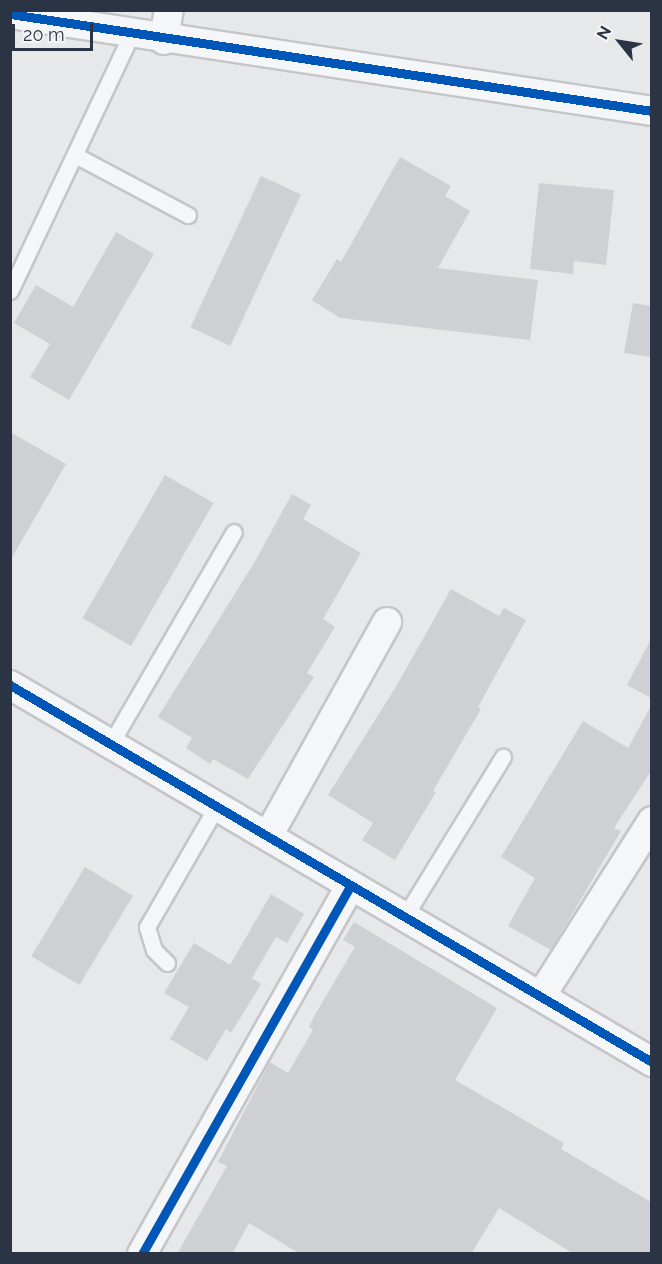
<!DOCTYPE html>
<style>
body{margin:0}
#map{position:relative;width:662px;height:1264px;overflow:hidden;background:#e6e8ea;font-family:Raleway,sans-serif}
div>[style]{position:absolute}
.building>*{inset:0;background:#ced0d3;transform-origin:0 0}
.roads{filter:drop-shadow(2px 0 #c4c6c8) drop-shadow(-2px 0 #c4c6c8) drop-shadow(0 2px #c4c6c8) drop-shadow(0 -2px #c4c6c8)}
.lane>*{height:15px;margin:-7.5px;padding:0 7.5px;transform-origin:7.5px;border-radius:7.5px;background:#f5f6f7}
.street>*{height:28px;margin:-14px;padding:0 14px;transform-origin:14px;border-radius:14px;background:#f5f6f7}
.cycleway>*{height:9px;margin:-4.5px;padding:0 4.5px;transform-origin:4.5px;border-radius:4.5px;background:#0057b8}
span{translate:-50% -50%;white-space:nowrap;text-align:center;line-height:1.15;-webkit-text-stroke:6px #f4f6f9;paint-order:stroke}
.frame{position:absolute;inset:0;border:12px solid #2b3445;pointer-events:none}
.north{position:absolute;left:590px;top:12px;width:60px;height:60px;-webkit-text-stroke:4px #f4f6f9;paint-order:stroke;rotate:300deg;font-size:16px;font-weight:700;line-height:24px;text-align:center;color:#2b3445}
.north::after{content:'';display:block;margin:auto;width:21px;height:27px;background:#2b3445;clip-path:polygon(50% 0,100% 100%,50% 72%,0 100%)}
.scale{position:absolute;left:12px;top:24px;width:81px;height:27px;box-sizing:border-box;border:3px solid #2b3445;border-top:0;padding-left:8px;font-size:18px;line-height:21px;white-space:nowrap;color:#2b3445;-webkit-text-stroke:4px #f4f6f9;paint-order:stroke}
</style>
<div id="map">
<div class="building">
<div style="clip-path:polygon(400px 157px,451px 186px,445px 196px,470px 211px,438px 268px,538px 280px,530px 340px,340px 318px,312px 300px,337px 259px,341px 262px)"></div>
<div style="left:261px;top:176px;width:44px;height:167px;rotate:25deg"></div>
<div style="clip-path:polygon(539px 183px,614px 190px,606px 265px,574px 261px,573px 274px,530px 269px)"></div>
<div style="clip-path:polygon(116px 232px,154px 254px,69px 400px,30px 377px,50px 344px,14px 323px,36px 285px,73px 307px)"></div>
<div style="clip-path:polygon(633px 303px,651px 306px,651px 357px,624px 353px)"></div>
<div style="clip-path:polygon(10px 432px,66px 464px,10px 561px)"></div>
<div style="left:165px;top:475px;width:56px;height:165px;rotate:30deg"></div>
<div style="clip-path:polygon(292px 494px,311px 505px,303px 519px,361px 553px,323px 619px,335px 627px,307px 673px,314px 677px,248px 779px,213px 759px,210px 764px,186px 748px,192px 738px,158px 717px,254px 563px)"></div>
<div style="clip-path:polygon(451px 589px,499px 616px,504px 608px,526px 620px,478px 707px,481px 709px,433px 791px,436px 792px,395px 860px,362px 840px,373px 823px,328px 795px,397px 685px)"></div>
<div style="clip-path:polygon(651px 639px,651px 698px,627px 685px)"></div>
<div style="clip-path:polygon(651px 706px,651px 771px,614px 828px,621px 831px,551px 950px,508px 926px,535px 878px,501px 857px,583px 721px,628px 748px)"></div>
<div style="left:85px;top:867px;width:56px;height:104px;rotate:31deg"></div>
<div style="clip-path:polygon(271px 894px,304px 914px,287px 943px,276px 937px,252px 978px,261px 984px,231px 1033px,226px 1029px,207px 1061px,170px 1039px,189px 1007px,164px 993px,194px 943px,230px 965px)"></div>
<div style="clip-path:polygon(354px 922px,497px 1008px,455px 1080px,564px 1143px,561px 1149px,651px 1202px,651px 1254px,574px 1254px,499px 1208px,471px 1254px,300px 1254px,249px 1223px,232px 1254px,177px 1254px,227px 1166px,218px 1162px,264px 1073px,270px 1062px,288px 1073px,313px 1030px,309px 1027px,313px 1018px,355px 947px,343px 940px)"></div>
</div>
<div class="roads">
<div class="lane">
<div style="left:75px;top:155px;width:128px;rotate:28deg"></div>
<div style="left:10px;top:291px;width:283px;rotate:-64.7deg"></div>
<div style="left:111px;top:743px;width:244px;rotate:-59.8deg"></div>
<div style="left:405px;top:916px;width:187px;rotate:-58.4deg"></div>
<div style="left:167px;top:963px;width:18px;rotate:-135deg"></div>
<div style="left:154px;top:950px;width:24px;rotate:-107deg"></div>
<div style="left:147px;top:927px;width:140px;rotate:-60deg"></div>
</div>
<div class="street">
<div style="left:10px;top:14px;width:649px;rotate:8.59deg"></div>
<div style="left:164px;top:40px;width:30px;rotate:-81deg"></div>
<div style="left:10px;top:685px;width:745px;rotate:30.42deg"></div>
<div style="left:268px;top:836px;width:245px;rotate:-60.9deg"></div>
<div style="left:541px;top:996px;width:207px;rotate:-57.6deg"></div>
<div style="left:142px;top:1254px;width:424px;rotate:-60.5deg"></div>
</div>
</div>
<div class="cycleway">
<div style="left:10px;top:14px;width:649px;rotate:8.59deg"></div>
<div style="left:10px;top:685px;width:745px;rotate:30.42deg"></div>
<div style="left:142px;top:1254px;width:424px;rotate:-60.5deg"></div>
</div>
<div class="frame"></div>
<div class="north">N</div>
<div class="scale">20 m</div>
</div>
